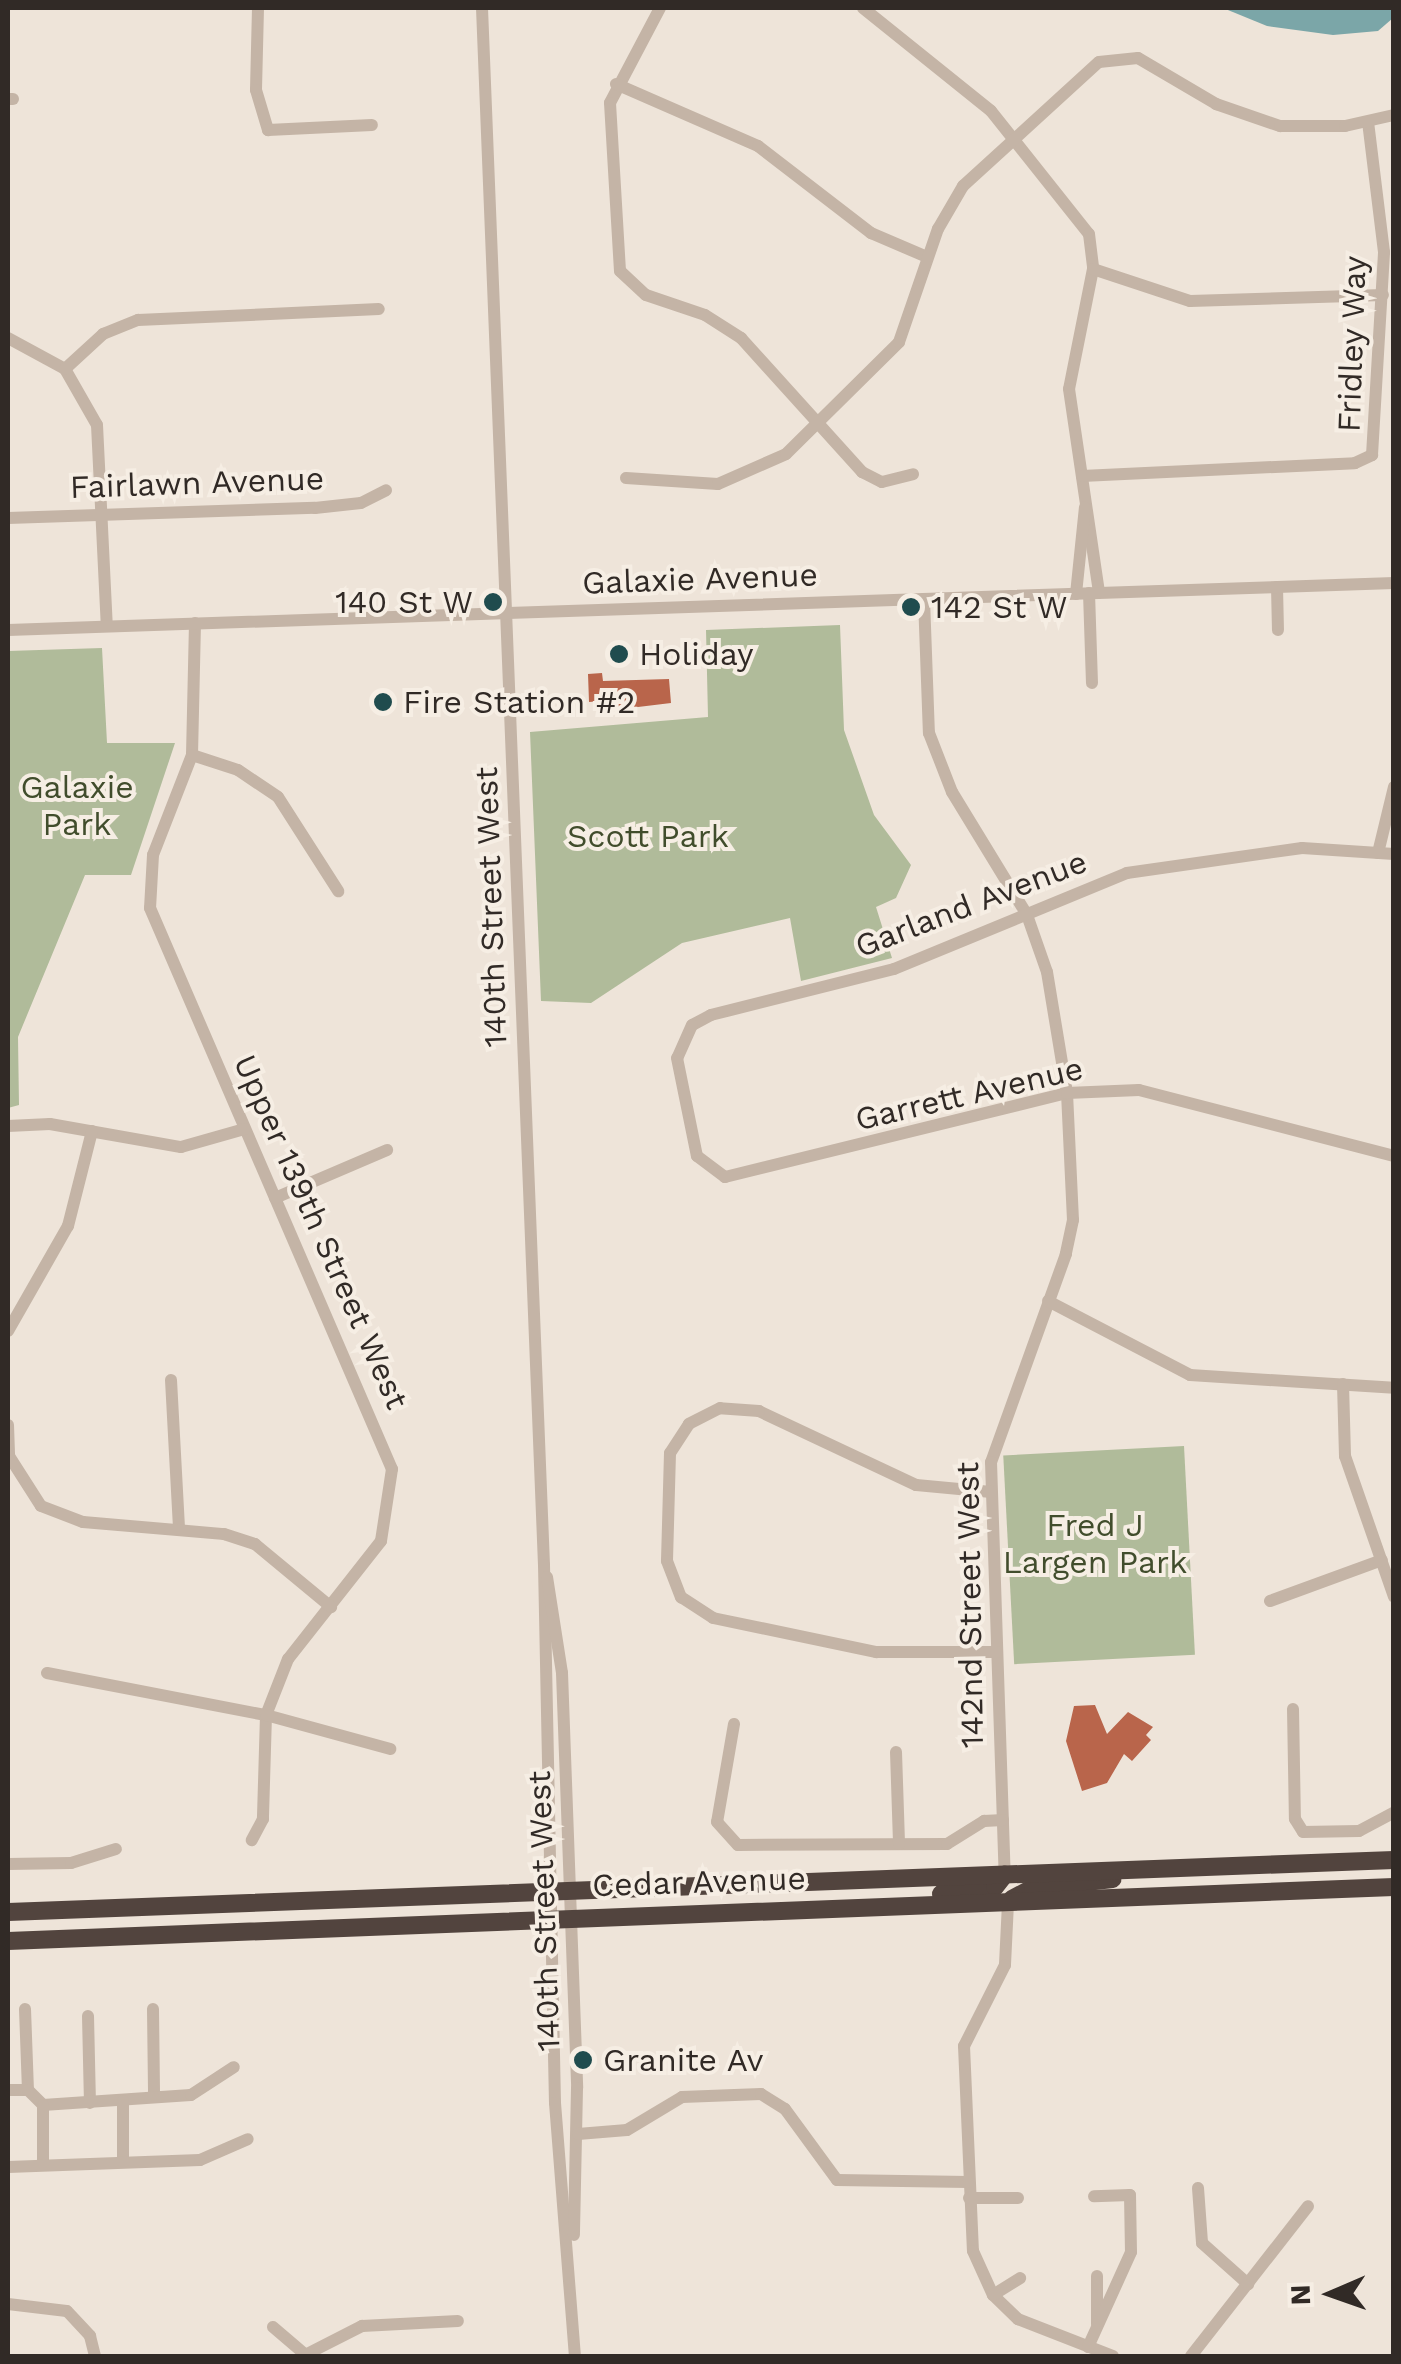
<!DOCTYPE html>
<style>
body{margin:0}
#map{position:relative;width:1401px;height:2364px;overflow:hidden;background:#eee4d9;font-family:"Work Sans",sans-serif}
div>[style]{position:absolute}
.green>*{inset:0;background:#b0bb9a;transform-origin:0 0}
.water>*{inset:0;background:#7ba6a8}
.building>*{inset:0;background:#b9654b}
.minor>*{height:12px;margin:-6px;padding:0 6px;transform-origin:6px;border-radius:6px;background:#c4b4a6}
.highway>*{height:18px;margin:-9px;padding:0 9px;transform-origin:9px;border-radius:9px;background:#52443e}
.dots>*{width:28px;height:28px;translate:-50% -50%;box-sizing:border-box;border:5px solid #f6eee4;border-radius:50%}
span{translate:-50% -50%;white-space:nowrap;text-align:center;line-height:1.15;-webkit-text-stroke:8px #f6eee4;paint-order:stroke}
.street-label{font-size:32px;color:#312a26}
.poi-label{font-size:32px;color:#312a26}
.right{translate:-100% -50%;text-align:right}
.left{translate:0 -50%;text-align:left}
.park-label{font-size:32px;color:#414d2c}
.frame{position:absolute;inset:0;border:10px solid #312a26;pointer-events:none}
.north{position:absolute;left:1281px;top:2244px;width:100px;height:100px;-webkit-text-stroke:8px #f6eee4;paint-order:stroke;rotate:268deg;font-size:28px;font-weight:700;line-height:40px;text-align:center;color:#312a26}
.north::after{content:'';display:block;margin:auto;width:35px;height:45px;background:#312a26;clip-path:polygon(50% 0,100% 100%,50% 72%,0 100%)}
</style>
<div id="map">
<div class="green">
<div style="clip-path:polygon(840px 625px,844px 730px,874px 815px,911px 865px,896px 898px,876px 907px,892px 958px,801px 981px,790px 918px,682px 943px,591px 1003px,541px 1001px,530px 732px,708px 717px,706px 630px)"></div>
<div style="clip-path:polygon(102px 648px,107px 743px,175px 743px,131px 875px,85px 875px,18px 1037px,19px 1105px,8px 1108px,8px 651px)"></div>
<div style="left:1184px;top:1446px;width:209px;height:181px;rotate:87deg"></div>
</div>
<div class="water">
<div style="clip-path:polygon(1223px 8px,1393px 8px,1393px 18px,1378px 31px,1333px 35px,1267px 26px)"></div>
</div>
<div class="building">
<div style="clip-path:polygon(602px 673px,603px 681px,669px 679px,671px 703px,605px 711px,605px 701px,589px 702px,588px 674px)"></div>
<div style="clip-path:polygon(1095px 1705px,1107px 1734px,1128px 1712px,1153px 1727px,1146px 1735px,1151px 1740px,1132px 1761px,1124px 1754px,1107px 1783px,1082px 1791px,1066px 1741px,1074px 1706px)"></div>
</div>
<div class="minor">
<div style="left:258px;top:8px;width:82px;rotate:91.4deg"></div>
<div style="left:256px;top:90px;width:42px;rotate:73.3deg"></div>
<div style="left:268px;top:130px;width:104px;rotate:-2.8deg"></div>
<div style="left:482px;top:8px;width:1558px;rotate:87.72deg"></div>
<div style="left:544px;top:1565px;width:538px;rotate:88.83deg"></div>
<div style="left:555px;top:2103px;width:254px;rotate:85.5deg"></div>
<div style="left:660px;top:8px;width:107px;rotate:117.8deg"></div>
<div style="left:610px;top:103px;width:168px;rotate:86.6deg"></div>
<div style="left:620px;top:271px;width:35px;rotate:43deg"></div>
<div style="left:646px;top:295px;width:62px;rotate:18.7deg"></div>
<div style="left:705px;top:315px;width:43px;rotate:32.6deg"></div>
<div style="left:741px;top:338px;width:181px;rotate:47.9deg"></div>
<div style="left:862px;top:472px;width:22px;rotate:27deg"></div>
<div style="left:882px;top:482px;width:32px;rotate:-14deg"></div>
<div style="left:863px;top:8px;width:164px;rotate:38.8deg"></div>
<div style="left:991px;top:111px;width:157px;rotate:51.5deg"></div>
<div style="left:1089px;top:234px;width:35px;rotate:83deg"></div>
<div style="left:1093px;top:269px;width:122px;rotate:101.3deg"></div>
<div style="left:1069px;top:389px;width:206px;rotate:81.6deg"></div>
<div style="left:616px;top:84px;width:155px;rotate:23.6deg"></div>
<div style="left:758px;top:146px;width:143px;rotate:37.6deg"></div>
<div style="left:871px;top:233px;width:61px;rotate:23.2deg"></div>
<div style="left:8px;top:99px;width:5px"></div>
<div style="left:1093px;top:269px;width:102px;rotate:18.3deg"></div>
<div style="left:1190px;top:301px;width:193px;rotate:-1.8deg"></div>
<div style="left:8px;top:338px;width:65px;rotate:28.5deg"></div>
<div style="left:65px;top:369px;width:64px;rotate:60.3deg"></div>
<div style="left:97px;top:425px;width:201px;rotate:87.2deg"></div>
<div style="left:65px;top:369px;width:52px;rotate:-42.6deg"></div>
<div style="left:103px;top:334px;width:38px;rotate:-22deg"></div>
<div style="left:138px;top:320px;width:241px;rotate:-2.6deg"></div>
<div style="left:1082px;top:476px;width:273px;rotate:-2.7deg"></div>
<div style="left:1355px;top:463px;width:19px;rotate:-25deg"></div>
<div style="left:1372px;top:455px;width:203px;rotate:-86.6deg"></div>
<div style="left:1384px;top:252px;width:131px;rotate:-97deg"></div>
<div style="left:626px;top:478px;width:92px;rotate:3.7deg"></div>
<div style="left:718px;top:484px;width:74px;rotate:-23.8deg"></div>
<div style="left:786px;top:454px;width:159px;rotate:-44.7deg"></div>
<div style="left:899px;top:342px;width:120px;rotate:-71deg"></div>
<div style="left:938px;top:229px;width:50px;rotate:-59.8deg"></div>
<div style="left:963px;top:186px;width:184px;rotate:-42.4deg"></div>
<div style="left:1099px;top:62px;width:39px;rotate:-6deg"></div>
<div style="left:1138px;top:58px;width:91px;rotate:30.5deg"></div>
<div style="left:1216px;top:104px;width:68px;rotate:19deg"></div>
<div style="left:1280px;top:126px;width:65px"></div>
<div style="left:1345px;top:126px;width:50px;rotate:-12.7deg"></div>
<div style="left:8px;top:518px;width:307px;rotate:-1.9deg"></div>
<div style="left:315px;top:508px;width:46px;rotate:-6.2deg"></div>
<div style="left:361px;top:503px;width:28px;rotate:-27deg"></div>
<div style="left:1277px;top:587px;width:43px;rotate:88.7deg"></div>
<div style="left:1089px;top:593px;width:90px;rotate:88.1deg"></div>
<div style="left:1076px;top:594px;width:87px;rotate:-84.1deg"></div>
<div style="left:924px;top:599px;width:134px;rotate:87.9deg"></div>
<div style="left:929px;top:733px;width:63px;rotate:68.7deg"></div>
<div style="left:952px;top:792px;width:144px;rotate:58.6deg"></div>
<div style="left:1027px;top:915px;width:60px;rotate:70.7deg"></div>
<div style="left:1047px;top:972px;width:123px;rotate:80.6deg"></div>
<div style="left:1067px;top:1093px;width:127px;rotate:87.3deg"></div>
<div style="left:1073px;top:1220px;width:35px;rotate:102deg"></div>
<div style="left:1066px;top:1254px;width:221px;rotate:109.8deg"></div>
<div style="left:991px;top:1462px;width:412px;rotate:88.1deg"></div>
<div style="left:195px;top:623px;width:132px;rotate:91.3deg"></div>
<div style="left:192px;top:755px;width:107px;rotate:111.3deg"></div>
<div style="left:153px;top:855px;width:53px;rotate:93.2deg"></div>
<div style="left:150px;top:908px;width:611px;rotate:66.67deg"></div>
<div style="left:392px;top:1469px;width:73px;rotate:98.7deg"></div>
<div style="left:381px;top:1541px;width:150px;rotate:128.2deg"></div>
<div style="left:288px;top:1659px;width:60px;rotate:111.4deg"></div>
<div style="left:266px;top:1715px;width:104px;rotate:91.7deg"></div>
<div style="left:263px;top:1819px;width:24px;rotate:118deg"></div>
<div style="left:8px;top:630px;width:1387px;rotate:-1.94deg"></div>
<div style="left:192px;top:755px;width:48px;rotate:18.1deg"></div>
<div style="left:238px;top:770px;width:48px;rotate:34deg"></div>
<div style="left:278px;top:797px;width:112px;rotate:57.4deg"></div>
<div style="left:1378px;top:853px;width:68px;rotate:-76.4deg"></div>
<div style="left:1394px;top:854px;width:92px;rotate:-176.3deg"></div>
<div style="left:1302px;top:848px;width:177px;rotate:171.9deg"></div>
<div style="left:1127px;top:873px;width:252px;rotate:157.6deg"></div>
<div style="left:894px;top:969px;width:189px;rotate:165.9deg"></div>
<div style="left:711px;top:1015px;width:21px;rotate:152deg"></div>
<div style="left:692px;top:1025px;width:36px;rotate:114deg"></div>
<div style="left:677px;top:1058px;width:100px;rotate:78.5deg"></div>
<div style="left:697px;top:1156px;width:35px;rotate:37deg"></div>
<div style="left:725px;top:1177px;width:352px;rotate:-13.8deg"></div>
<div style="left:1067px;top:1093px;width:72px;rotate:-2.4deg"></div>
<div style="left:1139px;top:1090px;width:263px;rotate:14.5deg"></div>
<div style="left:8px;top:1126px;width:42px;rotate:-2.7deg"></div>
<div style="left:50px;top:1124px;width:133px;rotate:10deg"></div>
<div style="left:181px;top:1147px;width:66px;rotate:-15.9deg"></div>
<div style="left:275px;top:1198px;width:122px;rotate:-23.2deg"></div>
<div style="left:1048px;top:1301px;width:160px;rotate:27.5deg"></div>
<div style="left:1190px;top:1375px;width:204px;rotate:3.6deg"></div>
<div style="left:8px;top:1331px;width:121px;rotate:-60.3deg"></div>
<div style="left:68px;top:1226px;width:98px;rotate:-75.8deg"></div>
<div style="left:171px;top:1380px;width:149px;rotate:86.9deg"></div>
<div style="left:1343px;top:1384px;width:72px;rotate:88.4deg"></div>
<div style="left:1345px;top:1456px;width:149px;rotate:70.8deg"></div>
<div style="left:8px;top:1425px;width:31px;rotate:88deg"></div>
<div style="left:9px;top:1456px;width:59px;rotate:57.4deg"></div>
<div style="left:41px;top:1506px;width:45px;rotate:20.9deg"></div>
<div style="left:83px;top:1522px;width:142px;rotate:4.9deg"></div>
<div style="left:224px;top:1534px;width:33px;rotate:18deg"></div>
<div style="left:255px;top:1544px;width:99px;rotate:39.7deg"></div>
<div style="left:991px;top:1492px;width:75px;rotate:-174.7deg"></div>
<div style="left:916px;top:1485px;width:174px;rotate:-154.8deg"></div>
<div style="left:759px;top:1411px;width:39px;rotate:-176deg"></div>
<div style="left:720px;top:1408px;width:35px;rotate:153deg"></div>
<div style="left:689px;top:1424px;width:35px;rotate:123deg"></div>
<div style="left:670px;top:1453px;width:108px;rotate:91.6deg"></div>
<div style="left:667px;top:1561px;width:39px;rotate:69deg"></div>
<div style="left:681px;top:1597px;width:38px;rotate:33deg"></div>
<div style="left:713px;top:1618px;width:167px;rotate:11.8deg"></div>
<div style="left:876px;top:1652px;width:121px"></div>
<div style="left:547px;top:1577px;width:97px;rotate:81.1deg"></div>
<div style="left:562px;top:1673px;width:415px;rotate:87.9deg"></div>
<div style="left:577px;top:2088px;width:147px;rotate:91.2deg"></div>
<div style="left:1270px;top:1601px;width:119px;rotate:-20.1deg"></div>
<div style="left:47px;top:1673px;width:223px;rotate:10.9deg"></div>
<div style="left:266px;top:1715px;width:129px;rotate:15.3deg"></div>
<div style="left:1293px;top:1709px;width:110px;rotate:89deg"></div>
<div style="left:1295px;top:1819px;width:15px;rotate:58deg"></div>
<div style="left:1303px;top:1832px;width:56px;rotate:-1deg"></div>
<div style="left:1359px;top:1831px;width:40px;rotate:-28deg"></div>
<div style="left:734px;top:1724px;width:99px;rotate:99.8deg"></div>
<div style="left:717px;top:1822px;width:31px;rotate:48deg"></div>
<div style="left:738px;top:1845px;width:209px;rotate:-0.3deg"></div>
<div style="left:947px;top:1844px;width:44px;rotate:-31.9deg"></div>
<div style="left:984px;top:1821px;width:19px;rotate:-3deg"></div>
<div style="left:896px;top:1752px;width:92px;rotate:88.1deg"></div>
<div style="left:8px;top:1864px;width:63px;rotate:-0.9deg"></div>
<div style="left:71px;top:1863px;width:47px;rotate:-17.3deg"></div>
<div style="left:1008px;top:1903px;width:62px;rotate:92.8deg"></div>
<div style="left:1005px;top:1965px;width:91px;rotate:116.8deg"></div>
<div style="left:964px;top:2046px;width:205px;rotate:87.5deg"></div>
<div style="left:973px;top:2251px;width:48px;rotate:65.6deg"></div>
<div style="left:993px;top:2295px;width:35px;rotate:44deg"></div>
<div style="left:1018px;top:2319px;width:102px;rotate:21.3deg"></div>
<div style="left:25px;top:2009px;width:81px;rotate:87.9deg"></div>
<div style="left:153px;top:2009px;width:88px;rotate:89.3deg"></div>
<div style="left:88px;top:2016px;width:87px;rotate:88.7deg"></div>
<div style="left:8px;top:2090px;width:20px"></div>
<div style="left:28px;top:2090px;width:21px;rotate:45deg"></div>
<div style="left:43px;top:2105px;width:148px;rotate:-3.9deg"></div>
<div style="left:191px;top:2095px;width:51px;rotate:-33.1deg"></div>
<div style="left:43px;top:2105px;width:59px;rotate:90deg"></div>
<div style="left:578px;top:2134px;width:49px;rotate:-4.7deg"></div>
<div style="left:627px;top:2130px;width:64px;rotate:-31deg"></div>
<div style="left:682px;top:2097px;width:79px;rotate:-2.2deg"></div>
<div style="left:761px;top:2094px;width:28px;rotate:32deg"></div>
<div style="left:785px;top:2109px;width:88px;rotate:53.8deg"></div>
<div style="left:837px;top:2180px;width:131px;rotate:0.9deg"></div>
<div style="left:123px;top:2162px;width:61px;rotate:-90deg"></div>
<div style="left:8px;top:2167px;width:192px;rotate:-2.1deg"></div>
<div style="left:200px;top:2160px;width:52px;rotate:-23.6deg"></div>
<div style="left:1198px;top:2188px;width:55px;rotate:85.8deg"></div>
<div style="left:1202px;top:2243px;width:62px;rotate:41.7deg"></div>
<div style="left:969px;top:2198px;width:49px"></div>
<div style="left:1097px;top:2276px;width:48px;rotate:90deg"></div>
<div style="left:993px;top:2295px;width:32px;rotate:-32deg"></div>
<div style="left:8px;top:2304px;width:59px;rotate:6.8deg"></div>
<div style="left:67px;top:2311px;width:34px;rotate:47deg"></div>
<div style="left:90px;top:2336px;width:21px;rotate:76deg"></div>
<div style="left:273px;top:2327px;width:45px;rotate:40.5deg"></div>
<div style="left:1088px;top:2347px;width:104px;rotate:-65.6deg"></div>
<div style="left:1131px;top:2252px;width:57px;rotate:-91deg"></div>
<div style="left:1130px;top:2195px;width:36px;rotate:178deg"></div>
<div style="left:307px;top:2354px;width:62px;rotate:-27deg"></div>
<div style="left:362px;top:2326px;width:96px;rotate:-3deg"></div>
<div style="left:1191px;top:2356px;width:190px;rotate:-52deg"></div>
</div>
<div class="highway">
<div style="left:941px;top:1894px;width:54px;rotate:-7.4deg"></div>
<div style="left:995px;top:1887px;width:16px;rotate:-52deg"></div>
<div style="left:1012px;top:1899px;width:24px;rotate:-28deg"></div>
<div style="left:1033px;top:1888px;width:80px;rotate:-6.5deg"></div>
<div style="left:8px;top:1912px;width:1387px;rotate:-2.15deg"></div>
<div style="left:8px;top:1941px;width:1387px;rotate:-2.23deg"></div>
</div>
<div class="dots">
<div style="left:493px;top:602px;background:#204c4e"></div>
<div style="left:911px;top:607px;background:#204c4e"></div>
<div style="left:619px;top:654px;background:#204c4e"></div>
<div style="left:383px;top:702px;background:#204c4e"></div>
<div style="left:583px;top:2060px;background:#204c4e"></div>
</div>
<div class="street-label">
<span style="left:1352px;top:344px;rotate:-88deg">Fridley Way</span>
<span style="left:197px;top:483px;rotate:-2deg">Fairlawn Avenue</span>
<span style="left:700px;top:579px;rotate:-2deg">Galaxie Avenue</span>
<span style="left:971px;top:904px;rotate:-21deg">Garland Avenue</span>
<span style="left:491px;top:907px;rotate:-92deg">140th Street West</span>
<span style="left:969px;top:1094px;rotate:-13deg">Garrett Avenue</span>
<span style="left:321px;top:1232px;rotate:66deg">Upper 139th Street West</span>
<span style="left:970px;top:1605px;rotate:-91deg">142nd Street West</span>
<span style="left:699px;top:1882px;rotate:-2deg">Cedar Avenue</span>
<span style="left:544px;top:1911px;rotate:-92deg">140th Street West</span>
</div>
<div class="poi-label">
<span class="right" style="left:473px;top:602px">140 St W</span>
<span class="left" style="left:931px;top:607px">142 St W</span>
<span class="left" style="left:639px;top:654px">Holiday</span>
<span class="left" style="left:403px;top:702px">Fire Station #2</span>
<span class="left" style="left:603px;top:2060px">Granite Av</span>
</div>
<div class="park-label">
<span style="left:77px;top:806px">Galaxie<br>Park</span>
<span style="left:648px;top:836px">Scott Park</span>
<span style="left:1095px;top:1544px">Fred J<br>Largen Park</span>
</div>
<div class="frame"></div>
<div class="north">N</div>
</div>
